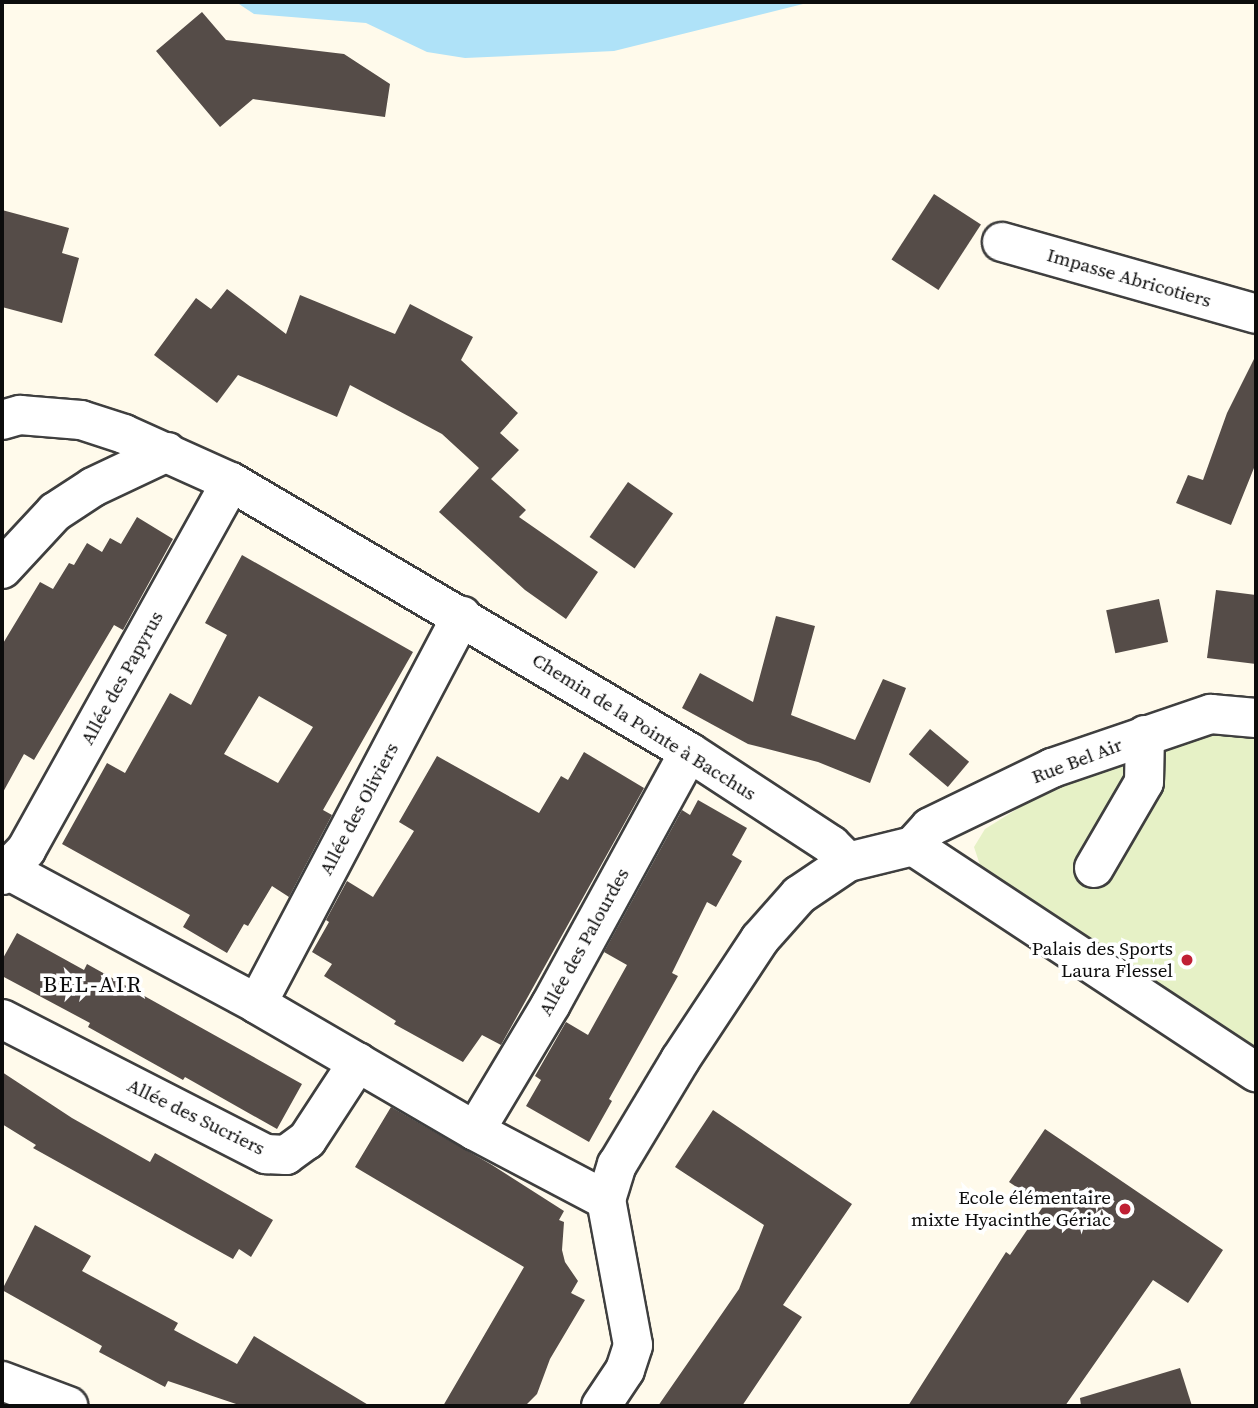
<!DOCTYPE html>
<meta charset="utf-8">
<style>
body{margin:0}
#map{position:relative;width:1258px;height:1408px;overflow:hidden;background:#fffaeb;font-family:"Source Serif 4",serif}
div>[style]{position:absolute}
.pitch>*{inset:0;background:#e6f1c6}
.water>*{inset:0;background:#afe2f8}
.building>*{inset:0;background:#554c48;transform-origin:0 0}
.roads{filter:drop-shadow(2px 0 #3f3f3f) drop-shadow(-2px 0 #3f3f3f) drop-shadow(0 2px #3f3f3f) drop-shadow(0 -2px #3f3f3f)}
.minor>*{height:38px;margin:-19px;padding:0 19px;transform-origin:19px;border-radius:19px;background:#fff}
.dots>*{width:19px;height:19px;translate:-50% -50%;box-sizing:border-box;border:4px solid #fff;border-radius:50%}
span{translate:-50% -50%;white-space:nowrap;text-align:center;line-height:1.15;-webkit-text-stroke:7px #fff;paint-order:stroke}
.street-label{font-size:19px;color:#0c0c0c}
.poi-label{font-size:19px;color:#0c0c0c}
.right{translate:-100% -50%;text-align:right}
.quarter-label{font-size:23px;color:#0c0c0c;letter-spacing:2px}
.frame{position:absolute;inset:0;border:4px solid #0c0c0c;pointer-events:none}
</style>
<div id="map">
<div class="pitch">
<div style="clip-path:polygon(1235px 728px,1256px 729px,1256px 1052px,981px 868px,974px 847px,985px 829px,1054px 786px,1145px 745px)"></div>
</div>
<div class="water">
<div style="clip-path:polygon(236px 2px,811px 2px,614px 51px,465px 58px,427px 52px,366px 23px,254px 14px)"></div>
</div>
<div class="building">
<div style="clip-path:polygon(202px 12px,226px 40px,344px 54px,390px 84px,385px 117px,253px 99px,220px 127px,156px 51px)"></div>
<div style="left:934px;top:194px;width:56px;height:78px;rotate:33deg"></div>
<div style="clip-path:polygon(2px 210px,69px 228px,62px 253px,79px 258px,62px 323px,2px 307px)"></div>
<div style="clip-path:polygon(227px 289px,286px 334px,300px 295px,395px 334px,410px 304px,473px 337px,461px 360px,518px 413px,500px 433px,519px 450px,491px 479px,526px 510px,519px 517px,598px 572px,566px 619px,525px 590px,439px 512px,479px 468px,442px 434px,350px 385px,337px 417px,238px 375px,217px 403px,154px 355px,196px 298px,211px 309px)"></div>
<div style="clip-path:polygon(1256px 355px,1256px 463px,1231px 525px,1176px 503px,1188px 475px,1203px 480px,1227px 413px)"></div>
<div style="left:628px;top:482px;width:55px;height:67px;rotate:35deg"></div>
<div style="clip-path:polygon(137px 517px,173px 539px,123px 630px,114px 625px,34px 760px,24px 754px,2px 794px,2px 645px,40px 582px,53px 589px,69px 563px,74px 565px,87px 543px,102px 552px,110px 538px,121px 544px)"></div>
<div style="clip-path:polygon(evenodd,242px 555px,413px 652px,323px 810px,332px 815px,289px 897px,272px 886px,248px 926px,244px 924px,227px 953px,183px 927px,190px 915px,62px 844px,107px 763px,125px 773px,170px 693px,191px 705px,227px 635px,205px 623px,242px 555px,259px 696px,313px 727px,278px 783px,224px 754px,259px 696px)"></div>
<div style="clip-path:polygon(1216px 590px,1256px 595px,1256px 664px,1207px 658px)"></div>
<div style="left:1159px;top:599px;width:44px;height:54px;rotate:78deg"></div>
<div style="clip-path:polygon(776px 616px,815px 626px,791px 715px,855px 740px,883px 679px,906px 688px,870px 783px,818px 762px,748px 744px,682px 708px,700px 673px,753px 702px)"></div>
<div style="left:930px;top:729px;width:51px;height:33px;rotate:40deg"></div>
<div style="clip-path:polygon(584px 752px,644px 788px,501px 1045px,482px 1035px,463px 1062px,394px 1024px,396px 1021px,324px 976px,332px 964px,312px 952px,329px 922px,326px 920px,347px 881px,373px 897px,414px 831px,399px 822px,437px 756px,539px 813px,561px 776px,568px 780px)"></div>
<div style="clip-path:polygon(698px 800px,747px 828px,732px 855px,742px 861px,716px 907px,707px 902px,672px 973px,678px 976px,609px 1099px,612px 1101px,589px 1142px,526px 1106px,541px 1080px,535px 1076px,566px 1022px,588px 1035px,627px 965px,604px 952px,682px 810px,690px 815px)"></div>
<div style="clip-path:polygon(17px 933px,84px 970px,87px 964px,302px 1084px,277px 1129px,185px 1077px,183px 1080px,88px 1027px,90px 1023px,2px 976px,2px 960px)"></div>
<div style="clip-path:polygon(2px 1072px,72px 1118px,150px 1162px,155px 1153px,273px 1220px,251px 1257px,239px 1249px,233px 1259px,33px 1148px,36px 1145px,2px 1124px)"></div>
<div style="clip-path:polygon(391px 1107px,492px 1165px,564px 1211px,559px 1220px,564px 1222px,562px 1250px,565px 1262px,578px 1281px,571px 1293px,585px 1300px,550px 1359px,537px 1394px,525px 1406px,443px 1406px,524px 1267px,355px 1167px)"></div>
<div style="clip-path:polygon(713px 1110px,852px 1204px,783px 1305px,802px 1317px,742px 1406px,658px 1406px,739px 1289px,764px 1225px,675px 1167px)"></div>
<div style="clip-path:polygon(1045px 1129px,1223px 1250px,1188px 1303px,1153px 1280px,1065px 1406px,908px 1406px,1006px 1252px,1010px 1255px,1044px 1205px,1009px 1182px)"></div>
<div style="clip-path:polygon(35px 1225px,91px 1256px,82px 1271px,178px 1323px,174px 1330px,237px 1364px,254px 1336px,370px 1406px,242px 1406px,168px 1381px,165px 1387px,148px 1378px,99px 1352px,102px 1346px,2px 1290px)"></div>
<div style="clip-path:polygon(1180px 1368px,1192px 1406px,1081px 1406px,1080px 1398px)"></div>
</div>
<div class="roads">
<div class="minor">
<div style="left:1002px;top:242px;width:264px;rotate:15.8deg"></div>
<div style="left:2px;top:420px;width:19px;rotate:-16deg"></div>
<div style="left:20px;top:415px;width:61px;rotate:4.7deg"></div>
<div style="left:81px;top:420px;width:45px;rotate:18deg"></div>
<div style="left:124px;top:434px;width:117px;rotate:24.2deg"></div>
<div style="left:231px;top:482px;width:532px;rotate:30.52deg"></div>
<div style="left:689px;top:752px;width:170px;rotate:33.2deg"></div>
<div style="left:831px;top:845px;width:24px;rotate:45deg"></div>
<div style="left:848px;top:862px;width:67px;rotate:-13.8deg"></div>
<div style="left:913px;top:846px;width:411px;rotate:33.4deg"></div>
<div style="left:2px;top:569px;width:78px;rotate:-47.1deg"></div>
<div style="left:55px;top:512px;width:45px;rotate:-33.3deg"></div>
<div style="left:93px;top:487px;width:82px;rotate:-25.3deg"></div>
<div style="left:913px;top:846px;width:25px;rotate:-48deg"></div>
<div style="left:930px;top:827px;width:136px;rotate:-25.8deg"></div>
<div style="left:1052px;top:768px;width:168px;rotate:-18.8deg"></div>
<div style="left:1211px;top:714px;width:45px;rotate:5.1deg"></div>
<div style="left:2px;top:867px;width:289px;rotate:28.2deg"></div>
<div style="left:257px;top:1004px;width:252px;rotate:30.2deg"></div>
<div style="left:475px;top:1131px;width:148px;rotate:27.8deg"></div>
<div style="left:1094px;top:868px;width:99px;rotate:-59.8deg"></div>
<div style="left:1144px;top:782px;width:47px;rotate:-88.8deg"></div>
<div style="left:2px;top:875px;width:35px;rotate:-46deg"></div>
<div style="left:26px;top:850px;width:421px;rotate:-60.9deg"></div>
<div style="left:257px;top:1004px;width:439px;rotate:-62.2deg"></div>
<div style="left:2px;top:1019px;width:297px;rotate:27.1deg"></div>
<div style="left:266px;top:1154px;width:20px;rotate:3deg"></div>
<div style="left:286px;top:1155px;width:26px;rotate:-36deg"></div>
<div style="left:307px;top:1140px;width:93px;rotate:-56.8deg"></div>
<div style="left:475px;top:1131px;width:148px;rotate:-59.1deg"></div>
<div style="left:551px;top:1004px;width:287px;rotate:-61.3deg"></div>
<div style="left:2px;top:1381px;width:71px;rotate:20.7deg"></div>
<div style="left:601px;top:1406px;width:43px;rotate:-56.3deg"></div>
<div style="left:625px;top:1370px;width:26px;rotate:-72deg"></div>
<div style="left:633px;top:1345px;width:147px;rotate:-100.5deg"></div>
<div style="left:606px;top:1200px;width:37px;rotate:-73deg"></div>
<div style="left:617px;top:1165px;width:122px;rotate:-59deg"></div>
<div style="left:680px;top:1060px;width:145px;rotate:-56.5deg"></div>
<div style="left:760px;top:939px;width:59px;rotate:-48.4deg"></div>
<div style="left:799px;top:895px;width:59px;rotate:-34deg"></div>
</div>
</div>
<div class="dots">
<div style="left:1187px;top:960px;background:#c02034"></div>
<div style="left:1125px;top:1209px;background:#c02034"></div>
</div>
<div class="street-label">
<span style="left:1129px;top:278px;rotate:16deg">Impasse Abricotiers</span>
<span style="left:122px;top:678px;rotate:-61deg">Allée des Papyrus</span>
<span style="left:644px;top:727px;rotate:32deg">Chemin de la Pointe à Bacchus</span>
<span style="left:1077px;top:761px;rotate:-21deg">Rue Bel Air</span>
<span style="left:359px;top:809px;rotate:-62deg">Allée des Oliviers</span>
<span style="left:584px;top:942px;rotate:-61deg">Allée des Palourdes</span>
<span style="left:196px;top:1117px;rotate:26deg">Allée des Sucriers</span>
</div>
<div class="poi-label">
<span class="right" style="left:1173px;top:960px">Palais des Sports<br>Laura Flessel</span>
<span class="right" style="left:1111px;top:1209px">Ecole élémentaire<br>mixte Hyacinthe Gériac</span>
</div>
<div class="quarter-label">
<span style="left:93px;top:984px">BEL-AIR</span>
</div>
<div class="frame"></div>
</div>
